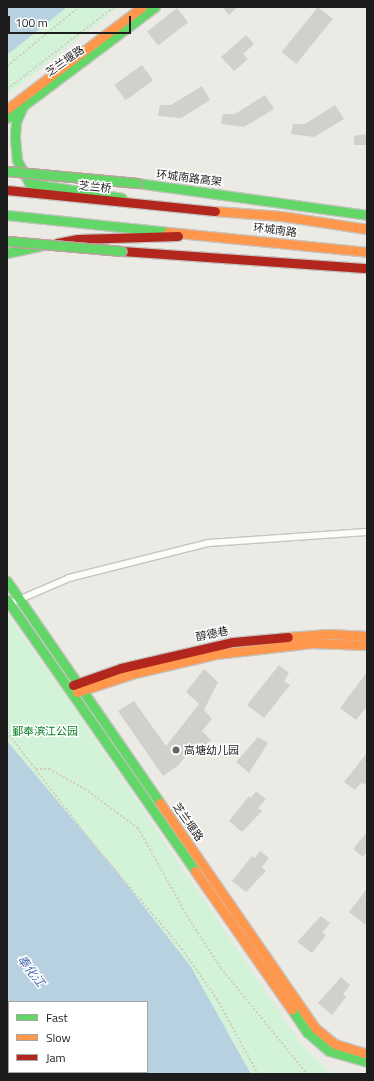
<!DOCTYPE html>
<meta charset="utf-8">
<style>
body{margin:0}
#map{position:relative;width:374px;height:1081px;overflow:hidden;background:#ebeae5;font-family:"Titillium Web","Noto Sans SC",sans-serif}
div>[style]{position:absolute}
.park>*{inset:0;background:#d2f3d7}
.water>*{inset:0;background:#b7d1e0}
.building>*{inset:0;background:#d2d0cc;transform-origin:0 0}
.path>*{height:1.5px;margin-top:-0.75px;transform-origin:0;background:repeating-linear-gradient(90deg,#d7cac5 0 2px,transparent 0 4px)}
.roads{filter:drop-shadow(1px 0 #c4c4c1) drop-shadow(-1px 0 #c4c4c1) drop-shadow(0 1px #c4c4c1) drop-shadow(0 -1px #c4c4c1)}
.street>*{height:6px;margin:-3px;padding:0 3px;transform-origin:3px;border-radius:3px;background:#fcfcfb}
.fast>*{height:9px;margin:-4.5px;padding:0 4.5px;transform-origin:4.5px;border-radius:4.5px;background:#63d668}
.slow>*{height:9px;margin:-4.5px;padding:0 4.5px;transform-origin:4.5px;border-radius:4.5px;background:#ff974d}
.jam>*{height:9px;margin:-4.5px;padding:0 4.5px;transform-origin:4.5px;border-radius:4.5px;background:#b3261e}
.bridges{filter:drop-shadow(1px 0 #c19ca0) drop-shadow(-1px 0 #c19ca0) drop-shadow(0 1px #c19ca0) drop-shadow(0 -1px #c19ca0)}
.fast-bridge>*{height:9px;margin:-4.5px;padding:0 4.5px;transform-origin:4.5px;border-radius:4.5px;background:#63d668}
.dots>*{width:11px;height:11px;translate:-50% -50%;box-sizing:border-box;border:2px solid #fff;border-radius:50%}
span{translate:-50% -50%;white-space:nowrap;text-align:center;line-height:1.15;-webkit-text-stroke:3px #fff;paint-order:stroke}
.street-label{font-size:11px;color:#1d1d1d}
.park-label{font-size:11px;color:#087e24}
.poi-label{font-size:11px;color:#1d1d1d}
.left{translate:0 -50%;text-align:left}
.water-label{font-size:12px;color:#466aaf;font-style:italic}
.frame{position:absolute;inset:0;border:8px solid #1d1d1d;pointer-events:none}
.legend{position:absolute;left:8px;top:1001px;width:140px;height:72px;box-sizing:border-box;background:#fff;border:1px solid #a5a5a5;margin:0;padding:5px 7px;list-style:none;font-size:12px;color:#1d1d1d}
.legend li{display:flex;align-items:center;gap:8px;height:20px}
.legend b{width:20px;border:1px solid #a5a5a5}
.scale{position:absolute;left:8px;top:16px;width:123px;height:18px;box-sizing:border-box;border:2px solid #1d1d1d;border-top:0;padding-left:5px;font-size:12px;line-height:14px;white-space:nowrap;color:#1d1d1d;-webkit-text-stroke:3px #fff;paint-order:stroke}
</style>
<div id="map">
<div class="park">
<div style="clip-path:polygon(63px 7px,119px 7px,7px 95px,7px 51px)"></div>
<div style="clip-path:polygon(7px 614px,66px 696px,302px 1045px,332px 1074px,251px 1074px,234px 1041px,166px 939px,7px 744px)"></div>
</div>
<div class="water">
<div style="clip-path:polygon(7px 7px,67px 7px,7px 55px)"></div>
<div style="clip-path:polygon(evenodd,7px 741px,113px 867px,191px 967px,251px 1074px,7px 1074px,7px 741px,9px 1002px,147px 1002px,147px 1072px,9px 1072px,9px 1002px)"></div>
</div>
<div class="building">
<div style="clip-path:polygon(222px 7px,238px 7px,229px 15px)"></div>
<div style="left:318px;top:7px;width:19px;height:58px;rotate:39deg"></div>
<div style="left:177px;top:8px;width:18px;height:38px;rotate:52deg"></div>
<div style="clip-path:polygon(246px 35px,254px 44px,243px 54px,248px 59px,234px 71px,221px 57px)"></div>
<div style="left:142px;top:65px;width:19px;height:34px;rotate:54deg"></div>
<div style="clip-path:polygon(202px 86px,210px 100px,181px 118px,158px 116px,160px 105px,171px 105px)"></div>
<div style="clip-path:polygon(265px 95px,274px 109px,244px 127px,221px 124px,223px 114px,235px 114px)"></div>
<div style="clip-path:polygon(335px 105px,344px 119px,314px 137px,291px 134px,293px 124px,305px 124px)"></div>
<div style="clip-path:polygon(367px 134px,367px 145px,354px 145px,354px 136px)"></div>
<div style="clip-path:polygon(279px 665px,289px 673px,284px 681px,290px 685px,264px 718px,247px 705px)"></div>
<div style="clip-path:polygon(204px 669px,218px 682px,204px 710px,212px 719px,202px 731px,211px 740px,197px 754px,189px 751px,179px 765px,163px 776px,118px 711px,134px 701px,166px 746px,199px 704px,186px 692px)"></div>
<div style="clip-path:polygon(367px 672px,367px 706px,356px 720px,340px 708px)"></div>
<div style="clip-path:polygon(258px 737px,268px 743px,249px 773px,236px 762px)"></div>
<div style="clip-path:polygon(367px 753px,367px 785px,361px 783px,355px 790px,344px 782px)"></div>
<div style="clip-path:polygon(256px 791px,266px 799px,258px 808px,262px 811px,242px 832px,229px 821px,249px 796px,251px 798px)"></div>
<div style="clip-path:polygon(367px 832px,367px 851px,363px 857px,353px 849px)"></div>
<div style="clip-path:polygon(260px 851px,269px 858px,262px 867px,266px 871px,246px 892px,232px 881px,252px 856px,255px 858px)"></div>
<div style="clip-path:polygon(367px 889px,367px 924px,366px 925px,349px 912px)"></div>
<div style="clip-path:polygon(321px 916px,330px 923px,322px 933px,326px 935px,312px 953px,297px 942px)"></div>
<div style="clip-path:polygon(341px 977px,350px 985px,343px 994px,346px 997px,332px 1015px,318px 1003px)"></div>
</div>
<div class="path">
<div style="left:7px;top:66px;width:93px;rotate:-39.3deg"></div>
<div style="left:7px;top:89px;width:135px;rotate:-37.5deg"></div>
<div style="left:7px;top:732px;width:138px;rotate:52.4deg"></div>
<div style="left:91px;top:841px;width:141px;rotate:49.9deg"></div>
<div style="left:182px;top:949px;width:61px;rotate:55deg"></div>
<div style="left:217px;top:999px;width:85px;rotate:61.3deg"></div>
<div style="left:36px;top:769px;width:13px"></div>
<div style="left:49px;top:769px;width:41px;rotate:29.1deg"></div>
<div style="left:85px;top:789px;width:66px;rotate:36.3deg"></div>
<div style="left:138px;top:828px;width:104px;rotate:60.7deg"></div>
<div style="left:189px;top:919px;width:59px;rotate:56.9deg"></div>
<div style="left:221px;top:968px;width:136px;rotate:50.9deg"></div>
</div>
<div class="roads">
<div class="street">
<div style="left:9px;top:604px;width:65px;rotate:-23.4deg"></div>
<div style="left:69px;top:578px;width:143px;rotate:-14.1deg"></div>
<div style="left:208px;top:543px;width:159px;rotate:-4deg"></div>
</div>
<div class="fast">
<div style="left:23px;top:106px;width:17px;rotate:114deg"></div>
<div style="left:16px;top:122px;width:16px;rotate:94deg"></div>
<div style="left:15px;top:138px;width:22px;rotate:85deg"></div>
<div style="left:17px;top:160px;width:26px;rotate:62deg"></div>
<div style="left:29px;top:183px;width:94px;rotate:9.2deg"></div>
<div style="left:7px;top:118px;width:185px;rotate:-36.9deg"></div>
<div style="left:137px;top:183px;width:232px;rotate:7.9deg"></div>
<div style="left:7px;top:215px;width:162px;rotate:6deg"></div>
<div style="left:7px;top:253px;width:33px;rotate:-12deg"></div>
<div style="left:7px;top:581px;width:270px;rotate:55.4deg"></div>
<div style="left:7px;top:600px;width:330px;rotate:55.2deg"></div>
<div style="left:292px;top:1010px;width:27px;rotate:56deg"></div>
<div style="left:307px;top:1032px;width:29px;rotate:41deg"></div>
<div style="left:329px;top:1051px;width:40px;rotate:16deg"></div>
</div>
<div class="slow">
<div style="left:7px;top:109px;width:169px;rotate:-37.1deg"></div>
<div style="left:215px;top:211px;width:66px;rotate:4.3deg"></div>
<div style="left:281px;top:216px;width:87px;rotate:8.6deg"></div>
<div style="left:168px;top:232px;width:200px;rotate:5.7deg"></div>
<div style="left:288px;top:637px;width:40px;rotate:-4.3deg"></div>
<div style="left:328px;top:634px;width:39px;rotate:3deg"></div>
<div style="left:77px;top:692px;width:61px;rotate:-18.1deg"></div>
<div style="left:135px;top:673px;width:83px;rotate:-13.2deg"></div>
<div style="left:216px;top:654px;width:97px;rotate:-6.5deg"></div>
<div style="left:312px;top:643px;width:55px;rotate:2.1deg"></div>
<div style="left:160px;top:803px;width:273px;rotate:55.4deg"></div>
<div style="left:315px;top:1028px;width:26px;rotate:39deg"></div>
<div style="left:335px;top:1044px;width:34px;rotate:17deg"></div>
<div style="left:195px;top:871px;width:169px;rotate:55.1deg"></div>
</div>
<div class="jam">
<div style="left:7px;top:190px;width:209px;rotate:5.8deg"></div>
<div style="left:57px;top:243px;width:21px;rotate:-11deg"></div>
<div style="left:78px;top:239px;width:100px;rotate:-1.7deg"></div>
<div style="left:122px;top:251px;width:246px;rotate:4deg"></div>
<div style="left:73px;top:685px;width:51px;rotate:-19.5deg"></div>
<div style="left:121px;top:668px;width:115px;rotate:-13.1deg"></div>
<div style="left:233px;top:642px;width:55px;rotate:-5.2deg"></div>
</div>
</div>
<div class="bridges">
<div class="fast-bridge">
<div style="left:7px;top:171px;width:131px;rotate:5.3deg"></div>
<div style="left:7px;top:241px;width:115px;rotate:5deg"></div>
</div>
</div>
<div class="dots">
<div style="left:176px;top:750px;background:#656563"></div>
</div>
<div class="street-label">
<span style="left:65px;top:61px;rotate:-35deg">芝兰堰路</span>
<span style="left:189px;top:178px;rotate:7deg">环城南路高架</span>
<span style="left:95px;top:187px;rotate:6deg">芝兰桥</span>
<span style="left:275px;top:230px;rotate:7deg">环城南路</span>
<span style="left:212px;top:634px;rotate:-12deg">醇德巷</span>
<span style="left:188px;top:822px;rotate:55deg">芝兰堰路</span>
</div>
<div class="park-label">
<span style="left:45px;top:731px">鄞奉滨江公园</span>
</div>
<div class="poi-label">
<span class="left" style="left:184px;top:750px">高塘幼儿园</span>
</div>
<div class="water-label">
<span style="left:31px;top:971px;rotate:52deg">奉化江</span>
</div>
<div class="frame"></div>
<ul class="legend">
<li><b style="height:5px;background:#63d668"></b>Fast</li>
<li><b style="height:5px;background:#ff974d"></b>Slow</li>
<li><b style="height:5px;background:#b3261e"></b>Jam</li>
</ul>
<div class="scale">100 m</div>
</div>
